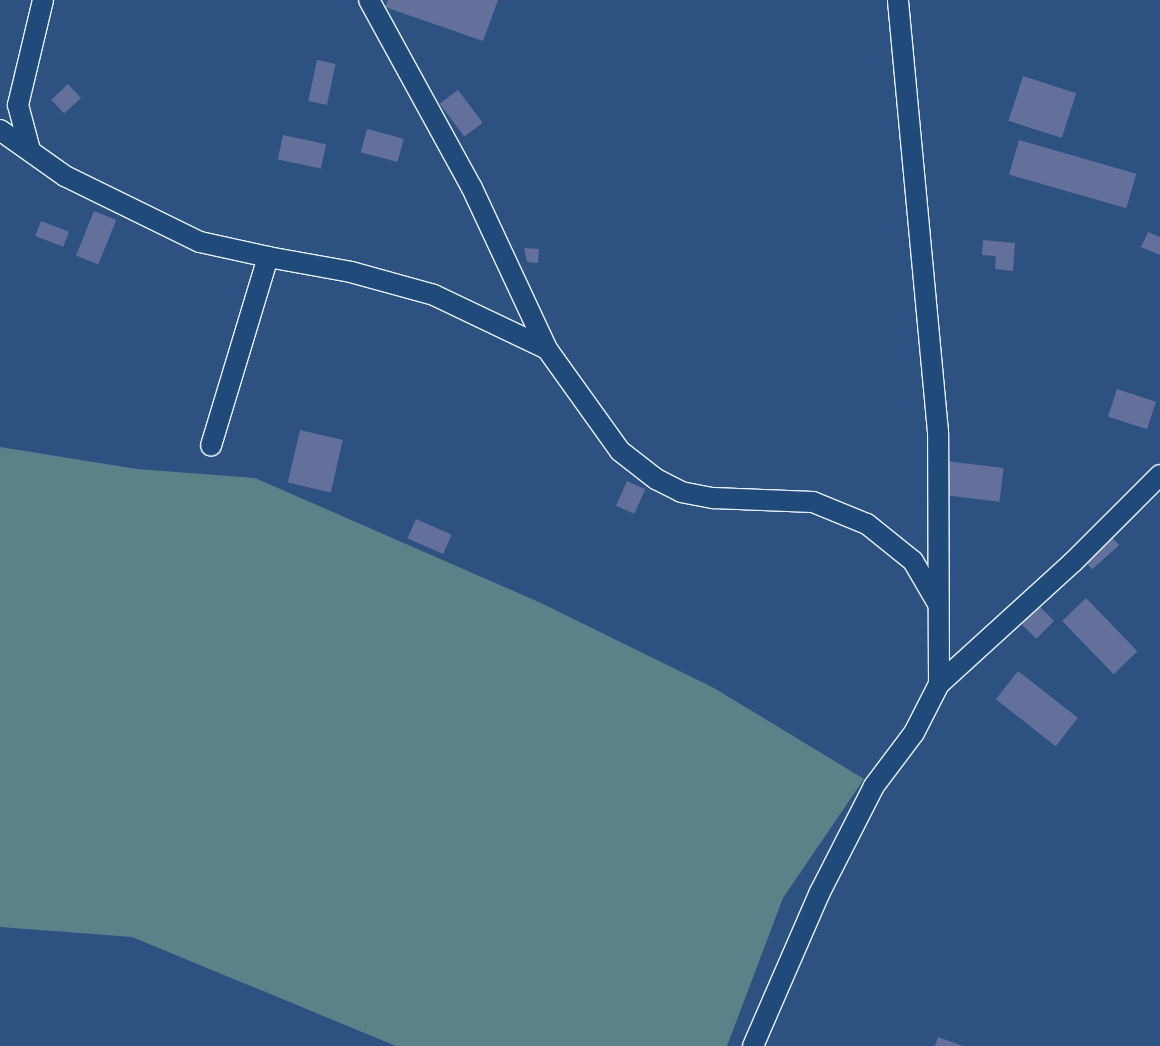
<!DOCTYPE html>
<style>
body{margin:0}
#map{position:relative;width:1160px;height:1046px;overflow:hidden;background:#2d5281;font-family:Caveat,sans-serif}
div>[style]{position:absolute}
.green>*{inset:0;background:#5a8288}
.building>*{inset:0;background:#64709c;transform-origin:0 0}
.roads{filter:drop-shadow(1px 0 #e8f1f8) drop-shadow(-1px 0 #e8f1f8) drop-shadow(0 1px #e8f1f8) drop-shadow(0 -1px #e8f1f8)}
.minor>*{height:20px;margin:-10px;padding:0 10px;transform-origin:10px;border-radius:10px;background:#1f4a7a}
span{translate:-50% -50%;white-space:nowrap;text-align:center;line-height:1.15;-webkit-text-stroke:5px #1f4a7a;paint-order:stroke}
</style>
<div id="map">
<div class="green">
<div style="clip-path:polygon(0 447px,137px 469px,255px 478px,541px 603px,714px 688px,864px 779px,783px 898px,727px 1046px,396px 1046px,132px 937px,0 927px)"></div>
</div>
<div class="building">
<div style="clip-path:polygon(388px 0,498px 0,483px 41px,385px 7px)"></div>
<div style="left:317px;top:60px;width:19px;height:42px;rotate:12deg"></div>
<div style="left:1023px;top:76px;width:56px;height:47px;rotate:18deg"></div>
<div style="left:68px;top:84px;width:19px;height:23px;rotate:47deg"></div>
<div style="left:458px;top:90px;width:41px;height:23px;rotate:53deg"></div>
<div style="left:367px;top:129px;width:38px;height:24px;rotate:15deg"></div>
<div style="left:283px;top:135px;width:44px;height:25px;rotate:12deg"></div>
<div style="left:1019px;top:140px;width:122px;height:36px;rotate:16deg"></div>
<div style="left:94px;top:211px;width:24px;height:48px;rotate:22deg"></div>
<div style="left:41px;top:221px;width:30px;height:16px;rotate:21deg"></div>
<div style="clip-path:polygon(1148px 232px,1160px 237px,1160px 255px,1141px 247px)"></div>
<div style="clip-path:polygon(983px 240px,1015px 243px,1013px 271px,995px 269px,996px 256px,982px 255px)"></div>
<div style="clip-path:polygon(524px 248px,539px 249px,538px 263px,527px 262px)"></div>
<div style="left:1117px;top:389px;width:41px;height:29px;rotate:18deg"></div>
<div style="left:300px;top:430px;width:44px;height:54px;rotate:13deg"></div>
<div style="left:946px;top:461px;width:58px;height:34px;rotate:7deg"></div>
<div style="left:627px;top:481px;width:20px;height:27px;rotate:24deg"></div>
<div style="left:416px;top:519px;width:39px;height:21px;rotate:24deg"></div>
<div style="left:1109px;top:534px;width:15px;height:36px;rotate:48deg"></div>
<div style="left:1086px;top:598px;width:74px;height:33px;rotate:46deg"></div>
<div style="left:1037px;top:604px;width:24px;height:25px;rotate:45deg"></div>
<div style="left:1018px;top:671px;width:76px;height:36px;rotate:38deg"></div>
<div style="clip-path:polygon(938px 1037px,963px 1046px,935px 1046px)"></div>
</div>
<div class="roads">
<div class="minor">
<div style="left:369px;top:0;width:214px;rotate:61.3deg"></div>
<div style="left:472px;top:188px;width:178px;rotate:65deg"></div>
<div style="left:547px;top:349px;width:125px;rotate:54.4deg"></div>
<div style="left:620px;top:451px;width:46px;rotate:37.9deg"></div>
<div style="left:656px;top:479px;width:28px;rotate:27deg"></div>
<div style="left:681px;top:492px;width:33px;rotate:11deg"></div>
<div style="left:713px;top:498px;width:100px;rotate:2.3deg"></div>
<div style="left:813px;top:502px;width:58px;rotate:22.2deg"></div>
<div style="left:867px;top:524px;width:59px;rotate:38.8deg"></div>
<div style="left:913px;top:561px;width:48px;rotate:59.7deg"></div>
<div style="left:0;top:130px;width:80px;rotate:35.3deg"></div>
<div style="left:65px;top:176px;width:150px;rotate:26.1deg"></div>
<div style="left:200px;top:242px;width:70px;rotate:12.4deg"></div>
<div style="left:268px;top:257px;width:197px;rotate:106.8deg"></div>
<div style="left:30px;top:150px;width:47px;rotate:-104.9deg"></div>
<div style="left:18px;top:105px;width:108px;rotate:-76.6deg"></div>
<div style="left:268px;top:257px;width:84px;rotate:10.2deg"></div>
<div style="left:351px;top:272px;width:86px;rotate:15.5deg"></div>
<div style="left:434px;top:295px;width:125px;rotate:25.5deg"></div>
<div style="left:939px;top:684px;width:181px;rotate:-42.3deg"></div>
<div style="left:1073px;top:562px;width:123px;rotate:-45deg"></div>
<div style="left:753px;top:1046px;width:166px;rotate:-66.5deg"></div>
<div style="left:819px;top:894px;width:121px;rotate:-63deg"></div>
<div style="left:874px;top:786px;width:66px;rotate:-53deg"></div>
<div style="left:914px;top:733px;width:55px;rotate:-63deg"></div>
<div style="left:939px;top:684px;width:252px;rotate:-90.2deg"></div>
<div style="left:938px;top:432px;width:434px;rotate:-95.3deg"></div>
</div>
</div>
</div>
